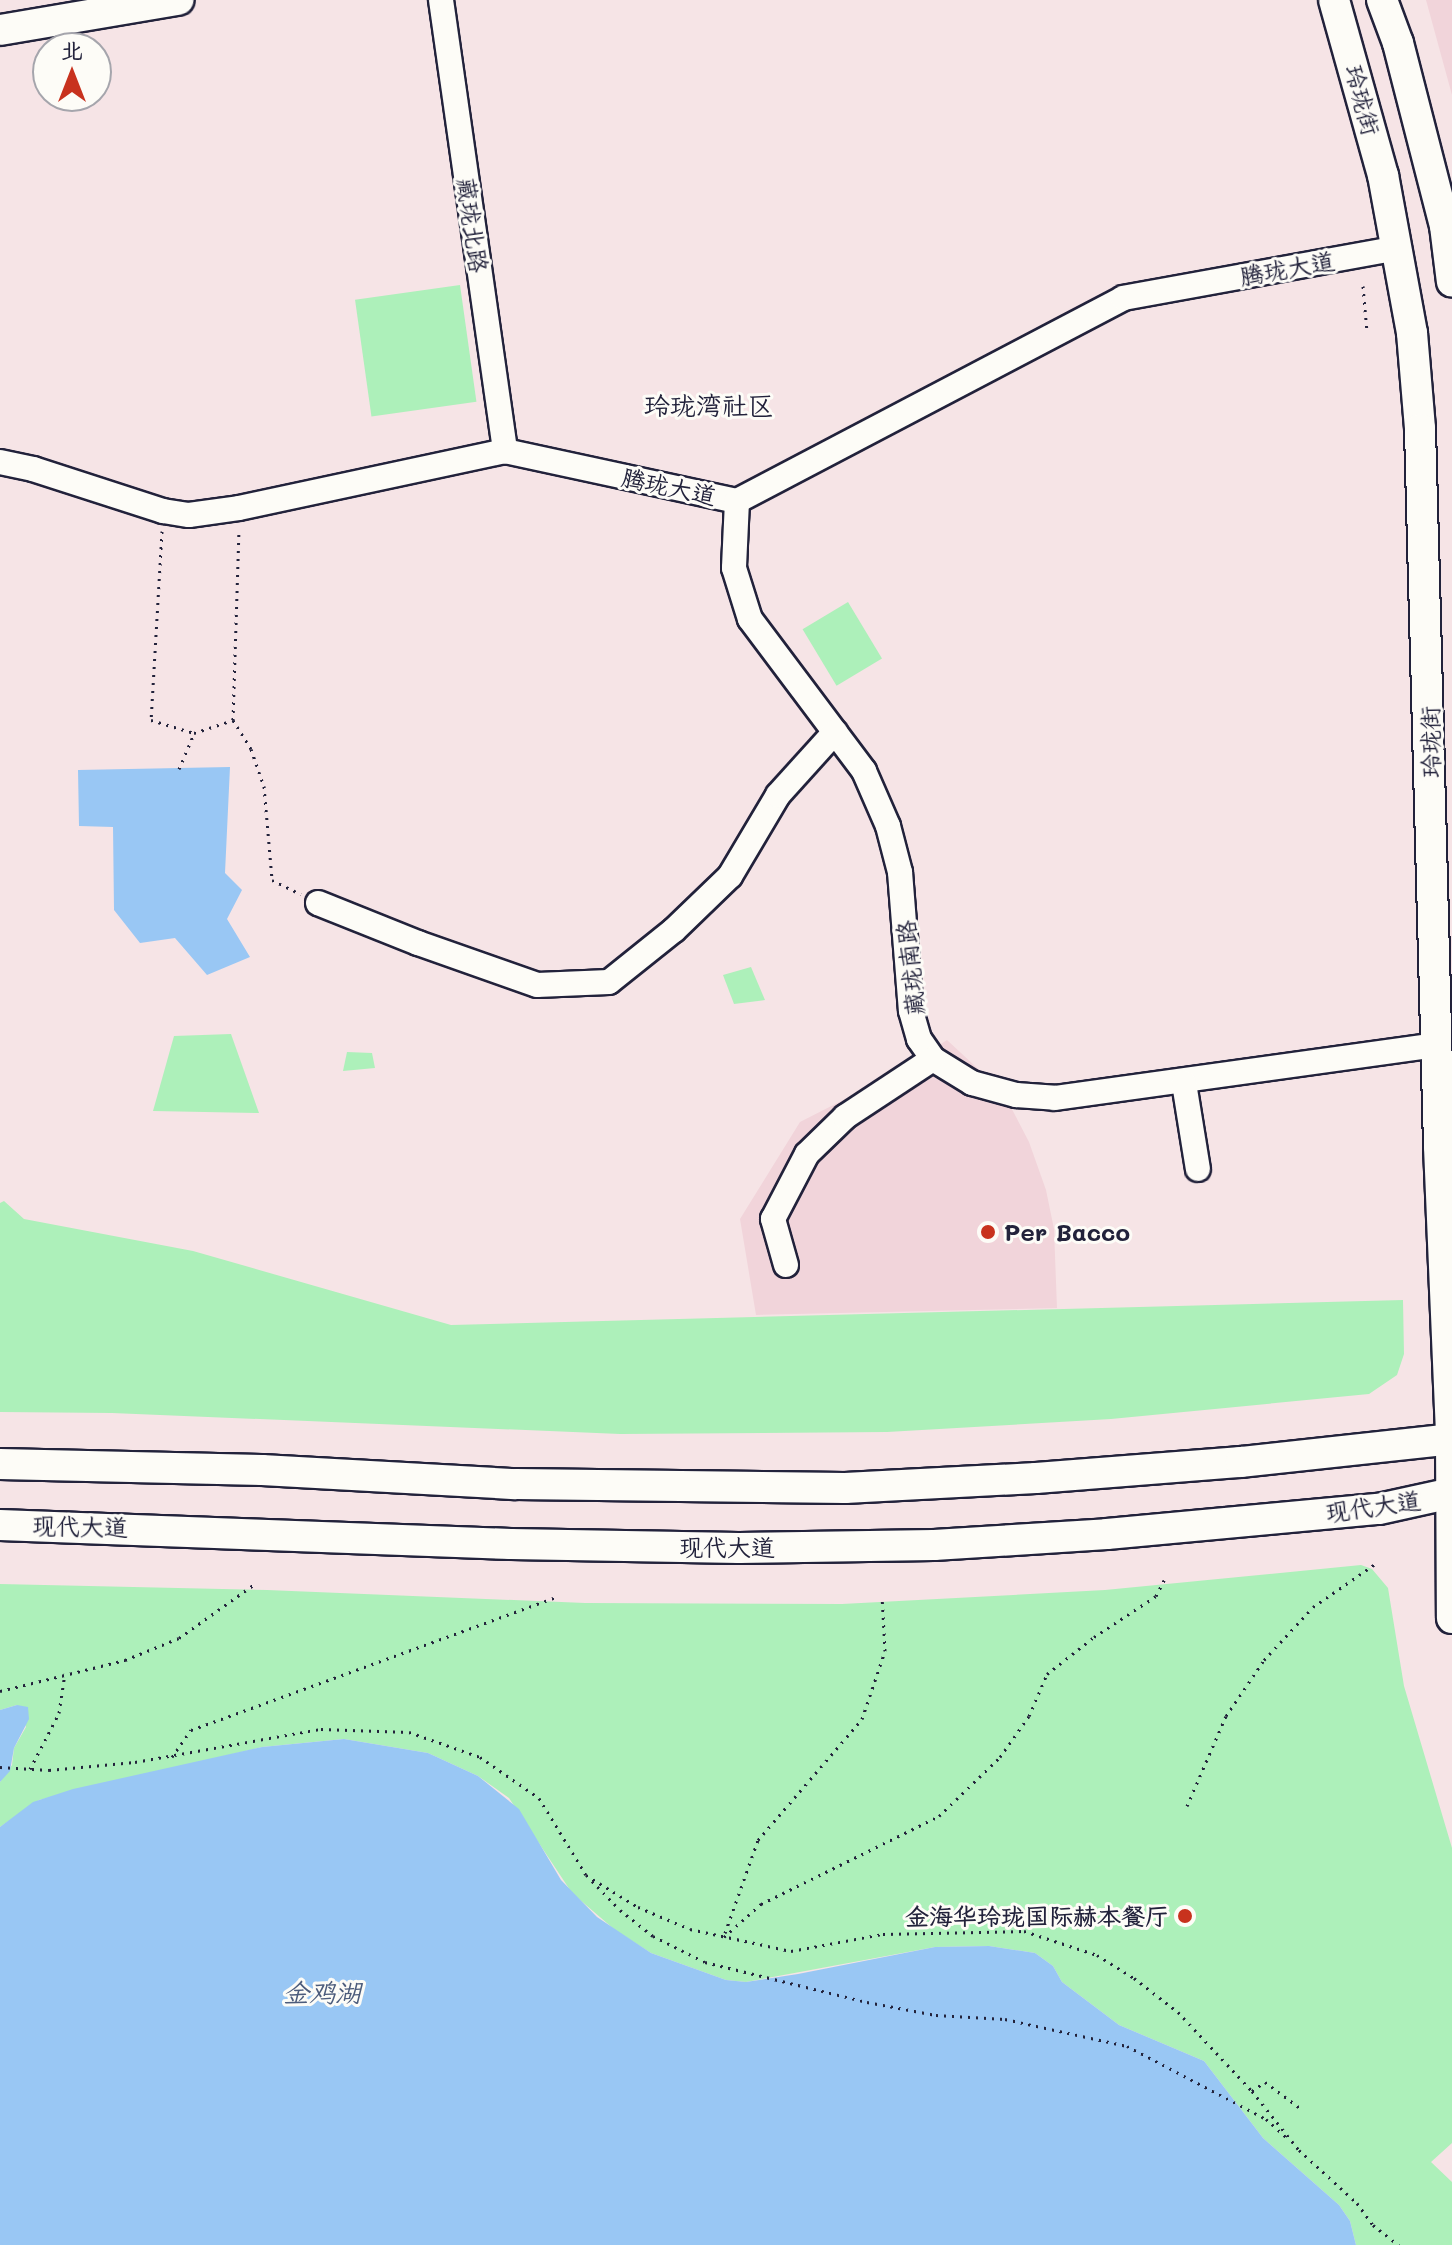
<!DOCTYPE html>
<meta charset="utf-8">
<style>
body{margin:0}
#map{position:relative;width:1452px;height:2245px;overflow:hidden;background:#f6e4e6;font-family:Mali,"LXGW WenKai TC",sans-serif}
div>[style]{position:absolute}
.built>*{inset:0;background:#f1d4da}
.green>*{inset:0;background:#adf0ba;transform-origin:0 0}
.water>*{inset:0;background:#99c7f4}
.path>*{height:3px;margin-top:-1.5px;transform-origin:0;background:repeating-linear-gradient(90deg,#22223b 0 2px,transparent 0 8px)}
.roads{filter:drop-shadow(2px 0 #22223b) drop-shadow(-2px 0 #22223b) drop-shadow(0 2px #22223b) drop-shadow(0 -2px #22223b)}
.minor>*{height:24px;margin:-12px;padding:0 12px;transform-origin:12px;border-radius:12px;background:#fdfcf7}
.major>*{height:30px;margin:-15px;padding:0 15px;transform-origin:15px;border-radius:15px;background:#fdfcf7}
.dots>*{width:22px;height:22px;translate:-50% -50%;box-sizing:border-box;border:4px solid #fdfcf7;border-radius:50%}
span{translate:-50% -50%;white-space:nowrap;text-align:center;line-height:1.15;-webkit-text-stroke:6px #fdfcf7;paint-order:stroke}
.street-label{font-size:24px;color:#22223b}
.poi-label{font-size:24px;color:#22223b;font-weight:700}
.left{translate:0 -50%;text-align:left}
.right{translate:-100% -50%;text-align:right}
.neighbourhood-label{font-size:26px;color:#22223b}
.water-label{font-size:26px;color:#4c5c7c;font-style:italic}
.north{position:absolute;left:32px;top:32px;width:80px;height:80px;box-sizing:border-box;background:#fdfcf7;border:2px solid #a5a5ac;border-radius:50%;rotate:0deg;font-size:22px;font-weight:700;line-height:32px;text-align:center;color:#22223b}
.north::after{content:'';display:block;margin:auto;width:28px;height:36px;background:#c8321e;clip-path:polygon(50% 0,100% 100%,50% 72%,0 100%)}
</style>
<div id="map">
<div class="built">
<div style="clip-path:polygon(1426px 0,1452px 0,1452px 95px)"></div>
<div style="clip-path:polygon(947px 1040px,1003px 1092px,1029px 1142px,1046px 1190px,1054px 1229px,1057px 1308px,756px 1315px,740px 1219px,800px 1122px,896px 1073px)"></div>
</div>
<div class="green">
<div style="left:460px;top:285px;width:118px;height:106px;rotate:82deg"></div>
<div style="left:848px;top:602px;width:66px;height:53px;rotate:59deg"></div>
<div style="clip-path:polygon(751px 967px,765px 1000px,734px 1004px,723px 975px)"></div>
<div style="clip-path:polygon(231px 1034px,259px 1113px,153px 1111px,174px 1036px)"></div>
<div style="clip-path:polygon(347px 1052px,372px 1053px,375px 1068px,343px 1071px)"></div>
<div style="clip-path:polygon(4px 1201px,24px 1219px,193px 1251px,451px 1325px,1403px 1300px,1404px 1354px,1397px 1375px,1369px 1394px,1111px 1419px,887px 1432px,620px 1434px,112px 1413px,0 1412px,0 1203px)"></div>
<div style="clip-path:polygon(1361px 1565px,1372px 1569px,1388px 1588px,1404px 1686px,1452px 1848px,1452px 2143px,1431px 2162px,1452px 2182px,1452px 2245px,1356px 2245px,1350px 2221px,1339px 2205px,1263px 2138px,1204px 2061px,1119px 2025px,1062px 1982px,1053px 1966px,1035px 1953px,989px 1946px,935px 1947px,746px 1982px,726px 1980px,651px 1953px,615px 1930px,572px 1893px,509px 1798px,478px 1776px,428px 1753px,344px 1739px,262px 1747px,39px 1800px,0 1827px,0 1782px,12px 1765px,14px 1748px,26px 1727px,17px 1705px,0 1710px,0 1584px,267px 1590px,585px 1603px,842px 1604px,1105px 1590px)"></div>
</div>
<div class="water">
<div style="clip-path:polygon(230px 767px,225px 873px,242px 890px,227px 919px,250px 957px,207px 975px,175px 938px,140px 943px,114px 910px,113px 827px,79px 826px,78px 770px)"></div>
<div style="clip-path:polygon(17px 1705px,28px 1707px,29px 1719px,14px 1748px,10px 1771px,0 1782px,0 1710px)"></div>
<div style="clip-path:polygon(344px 1739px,428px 1753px,478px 1776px,519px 1809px,561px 1880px,597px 1917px,651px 1953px,726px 1980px,746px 1982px,798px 1974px,935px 1947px,989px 1946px,1035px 1953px,1053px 1966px,1062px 1982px,1119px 2025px,1204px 2061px,1263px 2138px,1339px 2205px,1350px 2221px,1356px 2245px,0 2245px,0 1827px,33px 1802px,73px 1789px,262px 1747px)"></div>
</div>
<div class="path">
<div style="left:1363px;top:286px;width:46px;rotate:85deg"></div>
<div style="left:162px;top:531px;width:189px;rotate:93.3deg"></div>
<div style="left:151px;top:720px;width:45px;rotate:16.8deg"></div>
<div style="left:194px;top:733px;width:41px;rotate:-18.4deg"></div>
<div style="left:233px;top:720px;width:190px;rotate:-88.2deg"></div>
<div style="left:233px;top:720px;width:34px;rotate:58deg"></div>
<div style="left:251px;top:749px;width:39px;rotate:71deg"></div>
<div style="left:264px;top:786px;width:94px;rotate:85.1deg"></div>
<div style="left:272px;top:880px;width:32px;rotate:26deg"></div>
<div style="left:179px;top:769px;width:39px;rotate:-67deg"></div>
<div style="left:0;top:1691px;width:129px;rotate:-13.9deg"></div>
<div style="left:125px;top:1660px;width:58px;rotate:-22.2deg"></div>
<div style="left:179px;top:1638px;width:95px;rotate:-35.5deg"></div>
<div style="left:172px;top:1757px;width:33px;rotate:-55deg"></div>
<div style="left:191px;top:1730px;width:389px;rotate:-20deg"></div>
<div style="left:0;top:1767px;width:49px;rotate:3.5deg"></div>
<div style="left:49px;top:1770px;width:86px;rotate:-5.3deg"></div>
<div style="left:135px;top:1762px;width:189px;rotate:-10.1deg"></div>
<div style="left:321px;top:1729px;width:88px;rotate:2deg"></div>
<div style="left:409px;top:1732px;width:75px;rotate:19.4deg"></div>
<div style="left:480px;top:1757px;width:72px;rotate:34.8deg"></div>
<div style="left:539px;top:1798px;width:90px;rotate:58.6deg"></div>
<div style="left:586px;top:1875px;width:61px;rotate:31.6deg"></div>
<div style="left:638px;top:1907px;width:56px;rotate:22.9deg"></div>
<div style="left:690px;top:1929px;width:103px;rotate:12.3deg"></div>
<div style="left:791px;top:1951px;width:94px;rotate:-10.5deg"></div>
<div style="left:883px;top:1934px;width:141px;rotate:-1.2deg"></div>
<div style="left:1024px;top:1931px;width:77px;rotate:18.2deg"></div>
<div style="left:1097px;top:1955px;width:44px;rotate:31.9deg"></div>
<div style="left:1134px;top:1978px;width:56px;rotate:37.7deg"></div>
<div style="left:1178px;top:2012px;width:108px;rotate:46.9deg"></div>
<div style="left:1252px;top:2091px;width:75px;rotate:51.5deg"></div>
<div style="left:1299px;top:2150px;width:79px;rotate:42.4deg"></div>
<div style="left:1357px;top:2203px;width:27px;rotate:54deg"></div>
<div style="left:1373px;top:2225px;width:33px;rotate:38deg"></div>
<div style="left:30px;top:1769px;width:63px;rotate:-62.6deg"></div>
<div style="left:59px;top:1713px;width:40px;rotate:-81.5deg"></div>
<div style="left:1187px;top:1806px;width:98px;rotate:-66.6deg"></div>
<div style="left:1226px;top:1716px;width:68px;rotate:-55.8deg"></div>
<div style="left:1264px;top:1660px;width:72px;rotate:-47.2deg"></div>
<div style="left:1313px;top:1607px;width:75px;rotate:-34.7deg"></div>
<div style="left:592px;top:1881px;width:40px;rotate:46deg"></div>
<div style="left:620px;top:1910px;width:42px;rotate:38.2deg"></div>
<div style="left:653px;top:1936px;width:58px;rotate:26.6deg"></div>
<div style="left:705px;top:1962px;width:167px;rotate:13.9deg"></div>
<div style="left:867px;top:2002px;width:70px;rotate:10.7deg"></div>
<div style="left:936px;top:2015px;width:69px;rotate:3.3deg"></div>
<div style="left:1005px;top:2019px;width:125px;rotate:12.5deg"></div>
<div style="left:1127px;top:2046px;width:157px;rotate:27.7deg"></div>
<div style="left:1266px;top:2119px;width:31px;rotate:42deg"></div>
<div style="left:725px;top:1933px;width:99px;rotate:-70.5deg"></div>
<div style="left:758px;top:1840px;width:160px;rotate:-49.3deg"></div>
<div style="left:862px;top:1719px;width:72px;rotate:-71.3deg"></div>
<div style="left:885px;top:1651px;width:55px;rotate:-93.1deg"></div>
<div style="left:724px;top:1937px;width:50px;rotate:-41.7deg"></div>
<div style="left:761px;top:1904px;width:199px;rotate:-26.3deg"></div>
<div style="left:939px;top:1816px;width:85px;rotate:-44deg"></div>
<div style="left:1000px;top:1757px;width:50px;rotate:-54.7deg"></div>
<div style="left:1029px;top:1716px;width:46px;rotate:-66.8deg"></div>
<div style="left:1047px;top:1674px;width:60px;rotate:-38.2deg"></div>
<div style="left:1094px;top:1637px;width:74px;rotate:-33.5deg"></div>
<div style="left:1156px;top:1596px;width:18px;rotate:-63deg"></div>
<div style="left:1252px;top:2091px;width:16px;rotate:-35deg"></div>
<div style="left:1265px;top:2082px;width:44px;rotate:36.6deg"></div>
</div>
<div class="roads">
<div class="minor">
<div style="left:441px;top:0;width:456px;rotate:81.9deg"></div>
<div style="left:0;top:462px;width:34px;rotate:12deg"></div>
<div style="left:33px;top:469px;width:137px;rotate:17.9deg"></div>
<div style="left:163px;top:511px;width:26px;rotate:9deg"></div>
<div style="left:189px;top:515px;width:50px;rotate:-8deg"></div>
<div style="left:239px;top:508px;width:272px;rotate:-12.1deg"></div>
<div style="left:505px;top:451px;width:237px;rotate:12.2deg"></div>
<div style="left:737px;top:501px;width:436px;rotate:-27.7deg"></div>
<div style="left:1123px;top:298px;width:279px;rotate:-10.3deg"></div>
<div style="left:737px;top:501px;width:67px;rotate:92.6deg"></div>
<div style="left:734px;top:568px;width:53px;rotate:72.6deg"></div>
<div style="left:750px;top:619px;width:190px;rotate:53.1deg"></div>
<div style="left:864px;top:771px;width:60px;rotate:66.4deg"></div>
<div style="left:888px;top:826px;width:48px;rotate:75.4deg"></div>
<div style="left:900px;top:872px;width:139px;rotate:85.5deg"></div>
<div style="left:911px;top:1011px;width:29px;rotate:74deg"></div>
<div style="left:919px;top:1039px;width:24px;rotate:55deg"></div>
<div style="left:933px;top:1059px;width:46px;rotate:31.6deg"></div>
<div style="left:972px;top:1083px;width:46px;rotate:15.3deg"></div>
<div style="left:1016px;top:1095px;width:39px;rotate:4deg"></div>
<div style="left:1055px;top:1098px;width:385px;rotate:-7.9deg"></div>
<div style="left:318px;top:903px;width:108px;rotate:21.8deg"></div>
<div style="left:418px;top:943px;width:126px;rotate:19.4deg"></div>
<div style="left:537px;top:985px;width:72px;rotate:-2.4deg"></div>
<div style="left:609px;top:982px;width:83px;rotate:-38.7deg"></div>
<div style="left:674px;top:930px;width:78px;rotate:-44deg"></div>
<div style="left:730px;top:876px;width:94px;rotate:-59.3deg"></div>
<div style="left:778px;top:795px;width:85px;rotate:-47.9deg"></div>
<div style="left:1184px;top:1083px;width:87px;rotate:80.8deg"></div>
<div style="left:786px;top:1265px;width:48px;rotate:-105.8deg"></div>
<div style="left:773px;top:1219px;width:73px;rotate:-62.4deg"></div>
<div style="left:807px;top:1154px;width:53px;rotate:-44.2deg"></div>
<div style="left:845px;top:1117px;width:105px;rotate:-33.4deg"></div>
</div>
<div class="major">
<div style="left:1334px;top:0;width:182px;rotate:74.4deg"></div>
<div style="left:1383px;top:175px;width:161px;rotate:79.6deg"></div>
<div style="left:1412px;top:333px;width:96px;rotate:85.2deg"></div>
<div style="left:1420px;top:429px;width:718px;rotate:88.48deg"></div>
<div style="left:1439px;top:1147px;width:292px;rotate:87.6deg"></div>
<div style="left:1451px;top:1439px;width:179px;rotate:89.7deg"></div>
<div style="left:1382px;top:0;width:46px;rotate:69.6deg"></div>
<div style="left:1398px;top:43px;width:189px;rotate:75.6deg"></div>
<div style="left:1445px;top:226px;width:56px;rotate:82.9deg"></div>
<div style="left:0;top:30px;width:181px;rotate:-9.6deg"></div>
<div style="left:0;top:1464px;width:262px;rotate:1.3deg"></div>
<div style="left:262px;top:1470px;width:254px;rotate:3.2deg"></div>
<div style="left:516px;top:1484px;width:329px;rotate:0.7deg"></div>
<div style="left:845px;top:1488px;width:191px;rotate:-3deg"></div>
<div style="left:1036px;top:1478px;width:206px;rotate:-4.5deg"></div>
<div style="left:1241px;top:1462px;width:212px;rotate:-6.2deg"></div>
<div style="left:0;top:1525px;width:511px;rotate:2.13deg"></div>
<div style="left:511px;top:1544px;width:228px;rotate:1deg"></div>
<div style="left:739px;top:1548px;width:195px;rotate:-0.9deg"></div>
<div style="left:934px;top:1545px;width:173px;rotate:-3.6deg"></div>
<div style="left:1107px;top:1534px;width:273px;rotate:-5.3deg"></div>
<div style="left:1379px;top:1509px;width:75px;rotate:-12.4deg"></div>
</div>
</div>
<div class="dots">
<div style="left:988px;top:1232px;background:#c8321e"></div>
<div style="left:1185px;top:1916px;background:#c8321e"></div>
</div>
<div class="street-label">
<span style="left:1363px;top:100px;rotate:75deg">玲珑街</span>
<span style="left:473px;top:225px;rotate:82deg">藏珑北路</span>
<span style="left:1287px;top:268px;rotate:-10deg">腾珑大道</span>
<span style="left:669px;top:486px;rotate:12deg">腾珑大道</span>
<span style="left:1430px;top:742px;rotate:-91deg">玲珑街</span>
<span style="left:910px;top:968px;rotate:-96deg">藏珑南路</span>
<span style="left:1373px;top:1506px;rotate:-8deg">现代大道</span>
<span style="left:80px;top:1526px;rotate:1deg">现代大道</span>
<span style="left:727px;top:1547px">现代大道</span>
</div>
<div class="poi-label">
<span class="left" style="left:1004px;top:1232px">Per Bacco</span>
<span class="right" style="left:1169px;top:1916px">金海华玲珑国际赫本餐厅</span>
</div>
<div class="neighbourhood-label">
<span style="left:709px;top:406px">玲珑湾社区</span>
</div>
<div class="water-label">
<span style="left:322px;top:1993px">金鸡湖</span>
</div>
<div class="north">北</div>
</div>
